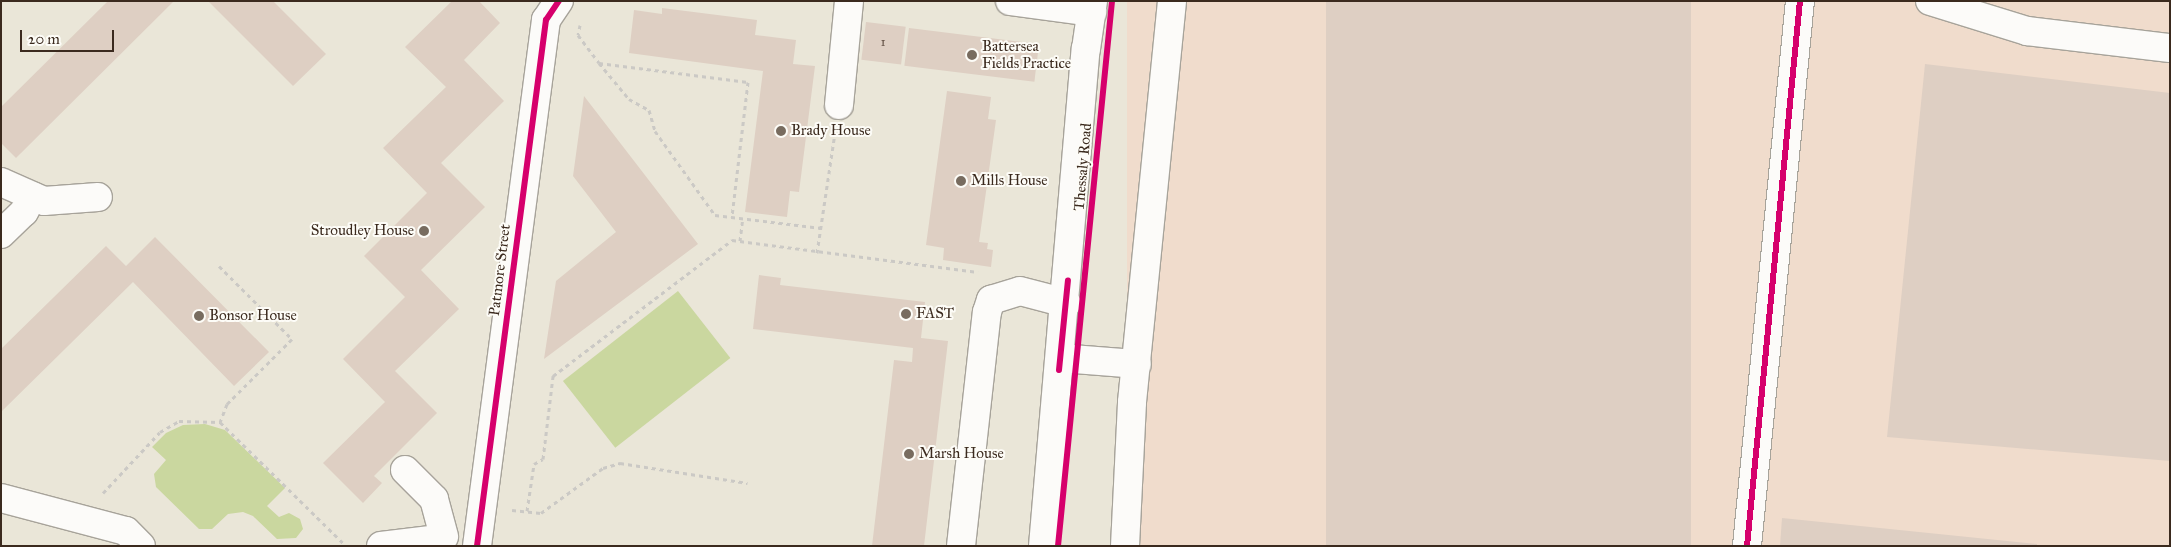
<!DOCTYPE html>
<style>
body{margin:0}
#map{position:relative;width:2171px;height:547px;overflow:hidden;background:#eae6d8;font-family:"IM FELL Great Primer",serif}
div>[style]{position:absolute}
.built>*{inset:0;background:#f0dccc;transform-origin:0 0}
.green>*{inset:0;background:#cad79f;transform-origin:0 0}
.building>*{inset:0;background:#decfc3;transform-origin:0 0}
.path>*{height:3px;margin-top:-1.5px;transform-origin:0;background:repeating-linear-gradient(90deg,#cbc9c5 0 4px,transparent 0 8px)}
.roads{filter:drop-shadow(1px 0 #a7a39a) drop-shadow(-1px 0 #a7a39a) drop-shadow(0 1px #a7a39a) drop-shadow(0 -1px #a7a39a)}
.minor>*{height:28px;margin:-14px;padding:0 14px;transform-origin:14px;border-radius:14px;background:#fcfbf9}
.cycleway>*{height:6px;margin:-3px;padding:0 3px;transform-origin:3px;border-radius:3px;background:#d6006c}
.dots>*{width:14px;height:14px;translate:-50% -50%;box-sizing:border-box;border:2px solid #fdfcf7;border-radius:50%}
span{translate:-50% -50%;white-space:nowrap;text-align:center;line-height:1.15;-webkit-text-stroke:4px #fdfcf7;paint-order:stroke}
.number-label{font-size:12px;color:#645347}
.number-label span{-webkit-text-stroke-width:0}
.poi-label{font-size:15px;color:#3b2a1e}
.left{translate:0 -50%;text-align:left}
.right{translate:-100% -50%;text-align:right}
.street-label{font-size:15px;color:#3b2a1e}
.frame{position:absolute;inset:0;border:2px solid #3b2a1e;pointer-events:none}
.scale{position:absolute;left:20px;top:30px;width:94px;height:22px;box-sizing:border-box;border:2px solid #3b2a1e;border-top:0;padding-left:6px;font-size:15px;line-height:18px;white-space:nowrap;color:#3b2a1e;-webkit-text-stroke:4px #fdfcf7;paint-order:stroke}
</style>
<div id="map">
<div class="built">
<div style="left:1127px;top:1px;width:1043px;height:548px"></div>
</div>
<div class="green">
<div style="left:678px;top:291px;width:85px;height:146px;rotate:52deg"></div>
<div style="clip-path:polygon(205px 424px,225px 430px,285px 488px,267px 506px,279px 517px,289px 513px,300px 519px,303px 529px,296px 538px,277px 539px,253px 516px,243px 512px,228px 514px,212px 529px,199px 529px,156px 487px,154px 474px,166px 460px,152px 447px,166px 433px,183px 425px)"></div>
</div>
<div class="building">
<div style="clip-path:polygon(108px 1px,174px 1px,16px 158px,1px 143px,1px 107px)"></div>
<div style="clip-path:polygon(208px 1px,273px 1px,326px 54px,293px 86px)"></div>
<div style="clip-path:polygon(452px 1px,479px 1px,500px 23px,464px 60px,504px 101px,441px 163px,485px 207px,421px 270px,459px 309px,395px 371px,437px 413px,374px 476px,382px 483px,363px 503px,323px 463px,385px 402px,343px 359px,405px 297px,364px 256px,427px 193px,383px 148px,446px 87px,405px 47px)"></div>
<div style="left:1326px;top:1px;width:365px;height:548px"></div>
<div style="clip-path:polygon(662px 8px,757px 20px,755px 35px,796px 40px,793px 64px,815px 66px,799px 192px,790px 191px,787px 217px,745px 212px,763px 71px,629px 53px,634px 10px,662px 14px)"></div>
<div style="left:866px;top:22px;width:40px;height:38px;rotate:7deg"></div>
<div style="left:909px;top:28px;width:131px;height:38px;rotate:7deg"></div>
<div style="clip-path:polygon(1925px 64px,2170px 93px,2170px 461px,1887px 437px)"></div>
<div style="clip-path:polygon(947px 91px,991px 97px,988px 119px,996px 120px,979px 242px,988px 243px,987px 249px,993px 250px,991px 267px,943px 260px,944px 248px,926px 245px)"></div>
<div style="clip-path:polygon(584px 96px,698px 244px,544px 359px,556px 281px,616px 232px,573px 176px)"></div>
<div style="clip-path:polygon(155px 237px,269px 352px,234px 386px,133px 282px,1px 412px,1px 349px,106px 246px,126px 266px)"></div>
<div style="clip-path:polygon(759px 275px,781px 278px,780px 285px,925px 302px,921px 338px,948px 341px,924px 546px,872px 546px,894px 360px,912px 362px,913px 348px,753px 329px)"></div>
<div style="clip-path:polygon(1782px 518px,2037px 544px,2037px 546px,1780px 546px)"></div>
</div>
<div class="path">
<div style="left:580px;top:25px;width:10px;rotate:101deg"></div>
<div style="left:578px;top:35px;width:35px;rotate:53deg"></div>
<div style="left:599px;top:63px;width:47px;rotate:50.2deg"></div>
<div style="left:629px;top:99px;width:23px;rotate:29deg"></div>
<div style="left:649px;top:110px;width:22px;rotate:74deg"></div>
<div style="left:655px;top:131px;width:103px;rotate:54.5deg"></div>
<div style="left:715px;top:215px;width:107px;rotate:7deg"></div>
<div style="left:599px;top:63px;width:150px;rotate:7.3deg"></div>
<div style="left:748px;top:82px;width:136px;rotate:96.8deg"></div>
<div style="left:740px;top:241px;width:23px;rotate:-83deg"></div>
<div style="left:817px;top:253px;width:121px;rotate:-81.5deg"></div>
<div style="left:219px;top:266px;width:103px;rotate:45deg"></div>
<div style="left:292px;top:339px;width:92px;rotate:135deg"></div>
<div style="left:227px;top:404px;width:19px;rotate:111deg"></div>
<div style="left:103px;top:493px;width:83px;rotate:-46.9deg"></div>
<div style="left:160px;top:432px;width:22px;rotate:-30deg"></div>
<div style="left:179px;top:421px;width:41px;rotate:1.4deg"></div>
<div style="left:220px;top:422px;width:177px;rotate:44.5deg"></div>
<div style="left:512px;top:510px;width:29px;rotate:6deg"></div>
<div style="left:541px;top:513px;width:77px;rotate:-36deg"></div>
<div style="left:603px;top:468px;width:18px;rotate:-16deg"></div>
<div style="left:620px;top:463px;width:129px;rotate:8.9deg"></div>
<div style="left:527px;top:511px;width:48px;rotate:-81.5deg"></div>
<div style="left:534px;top:464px;width:10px;rotate:-29deg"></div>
<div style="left:543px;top:459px;width:84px;rotate:-83.1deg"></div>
<div style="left:553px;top:376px;width:225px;rotate:-37.2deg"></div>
<div style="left:732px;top:240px;width:248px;rotate:7.4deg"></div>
</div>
<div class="roads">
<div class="minor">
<div style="left:1010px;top:1px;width:83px;rotate:7.6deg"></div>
<div style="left:1930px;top:1px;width:102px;rotate:17.2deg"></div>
<div style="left:2027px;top:31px;width:144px;rotate:6.8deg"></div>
<div style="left:839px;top:105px;width:104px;rotate:-84.5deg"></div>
<div style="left:1px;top:182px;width:47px;rotate:23.8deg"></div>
<div style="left:44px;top:201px;width:54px;rotate:-4.2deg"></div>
<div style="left:1px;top:234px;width:32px;rotate:-44deg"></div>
<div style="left:24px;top:212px;width:18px;rotate:-61deg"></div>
<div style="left:1060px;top:358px;width:77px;rotate:4.5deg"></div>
<div style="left:405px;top:470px;width:41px;rotate:45deg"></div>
<div style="left:434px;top:499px;width:39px;rotate:75deg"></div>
<div style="left:1px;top:498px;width:129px;rotate:14.8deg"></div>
<div style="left:126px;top:531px;width:21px;rotate:45deg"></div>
<div style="left:381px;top:546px;width:48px;rotate:-7.1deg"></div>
<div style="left:477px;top:546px;width:531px;rotate:-82.53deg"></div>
<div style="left:546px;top:20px;width:23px;rotate:-56deg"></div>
<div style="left:961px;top:546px;width:235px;rotate:-83.7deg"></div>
<div style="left:987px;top:312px;width:13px;rotate:-72deg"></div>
<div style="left:991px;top:300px;width:30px;rotate:-17deg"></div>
<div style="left:1020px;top:291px;width:48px;rotate:14.6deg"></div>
<div style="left:1043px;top:546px;width:499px;rotate:-85.1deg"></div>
<div style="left:1086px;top:49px;width:49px;rotate:-81.7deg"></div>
<div style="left:1125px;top:546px;width:144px;rotate:-87.2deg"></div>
<div style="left:1132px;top:402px;width:403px;rotate:-84.3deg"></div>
<div style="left:1747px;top:546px;width:548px;rotate:-84.45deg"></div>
</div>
</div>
<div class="cycleway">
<div style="left:1059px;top:370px;width:90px;rotate:-84.3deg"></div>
<div style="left:477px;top:546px;width:531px;rotate:-82.53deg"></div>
<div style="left:546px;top:20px;width:23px;rotate:-56deg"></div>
<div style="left:1058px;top:546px;width:548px;rotate:-84.34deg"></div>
<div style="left:1747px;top:546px;width:548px;rotate:-84.45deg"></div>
</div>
<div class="dots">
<div style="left:972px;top:55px;background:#786c5f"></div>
<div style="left:781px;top:131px;background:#786c5f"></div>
<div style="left:961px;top:181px;background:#786c5f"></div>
<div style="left:424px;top:231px;background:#786c5f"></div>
<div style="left:906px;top:314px;background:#786c5f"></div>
<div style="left:199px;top:316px;background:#786c5f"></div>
<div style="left:909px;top:454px;background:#786c5f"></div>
</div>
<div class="number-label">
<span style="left:883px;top:43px">1</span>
</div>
<div class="poi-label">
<span class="left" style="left:982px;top:55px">Battersea<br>Fields Practice</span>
<span class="left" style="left:791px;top:131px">Brady House</span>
<span class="left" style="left:971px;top:181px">Mills House</span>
<span class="right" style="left:414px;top:231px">Stroudley House</span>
<span class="left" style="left:916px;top:314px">FAST</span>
<span class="left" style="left:209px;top:316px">Bonsor House</span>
<span class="left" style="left:919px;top:454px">Marsh House</span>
</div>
<div class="street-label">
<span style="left:1083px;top:167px;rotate:-85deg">Thessaly Road</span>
<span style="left:500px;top:270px;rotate:-83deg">Patmore Street</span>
</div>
<div class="frame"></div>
<div class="scale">20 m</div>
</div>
